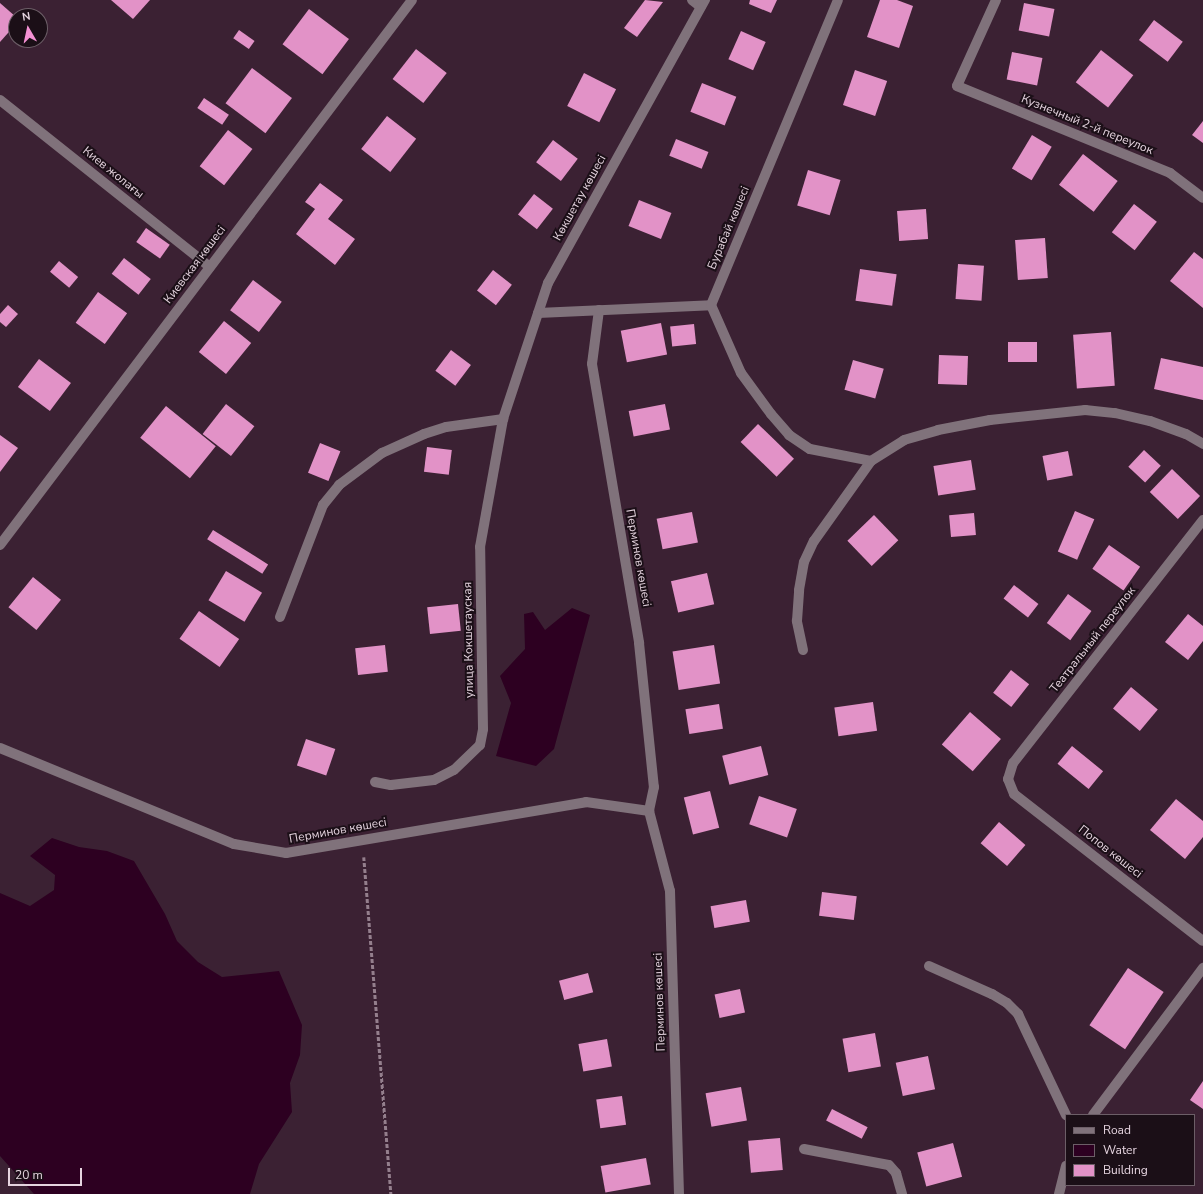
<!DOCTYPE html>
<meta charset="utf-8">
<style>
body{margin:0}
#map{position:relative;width:1203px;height:1194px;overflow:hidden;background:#3b2133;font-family:"Nunito Sans",sans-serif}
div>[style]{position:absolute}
.water>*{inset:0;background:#2d0021}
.building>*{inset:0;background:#e292c7;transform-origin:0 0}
.path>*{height:2.5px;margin-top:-1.25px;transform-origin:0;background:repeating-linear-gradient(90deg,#947f8d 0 4px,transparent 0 6px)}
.minor>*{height:10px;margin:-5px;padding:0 5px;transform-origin:5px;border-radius:5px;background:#80727b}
span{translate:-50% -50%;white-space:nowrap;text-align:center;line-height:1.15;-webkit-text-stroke:4px #1b0f17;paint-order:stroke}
.street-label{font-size:12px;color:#e5d4df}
.legend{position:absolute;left:1065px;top:1114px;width:130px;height:72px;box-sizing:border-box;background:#1b0f17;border:1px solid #6c5e67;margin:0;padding:5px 7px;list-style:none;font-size:12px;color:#e5d4df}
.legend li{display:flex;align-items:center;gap:8px;height:20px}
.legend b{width:20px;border:1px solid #6c5e67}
.north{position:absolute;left:8px;top:8px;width:40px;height:40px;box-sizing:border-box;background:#1b0f17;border:1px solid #6c5e67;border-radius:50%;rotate:351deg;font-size:11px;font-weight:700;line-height:16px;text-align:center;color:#e5d4df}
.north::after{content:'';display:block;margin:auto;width:14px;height:18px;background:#f491d4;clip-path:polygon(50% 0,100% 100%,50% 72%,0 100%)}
.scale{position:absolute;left:8px;top:1168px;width:74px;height:18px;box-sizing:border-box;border:2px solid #e5d4df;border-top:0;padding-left:5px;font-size:12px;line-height:14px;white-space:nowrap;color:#e5d4df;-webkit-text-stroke:3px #1b0f17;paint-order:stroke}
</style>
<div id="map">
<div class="water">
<div style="clip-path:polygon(572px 608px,590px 615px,554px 749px,536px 766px,496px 756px,511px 703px,500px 676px,525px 649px,524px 614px,533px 612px,545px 630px)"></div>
<div style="clip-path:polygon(52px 838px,79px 847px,107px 851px,134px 861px,165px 914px,177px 941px,198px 962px,222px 977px,279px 971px,302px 1025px,300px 1055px,290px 1083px,292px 1112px,259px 1164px,250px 1194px,34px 1194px,0 1156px,0 893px,30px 906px,54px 890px,55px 875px,30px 856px)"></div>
</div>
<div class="building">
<div style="clip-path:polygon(111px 0,150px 0,133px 19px)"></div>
<div style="clip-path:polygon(645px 0,663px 2px,637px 37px,624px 28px)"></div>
<div style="clip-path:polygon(750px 0,777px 0,771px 13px,749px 4px)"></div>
<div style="clip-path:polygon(880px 0,897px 0,913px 6px,899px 48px,867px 37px)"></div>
<div style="clip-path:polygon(0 3px,16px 17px,16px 24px,0 42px)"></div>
<div style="left:1024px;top:3px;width:31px;height:28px;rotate:11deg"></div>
<div style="left:309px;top:9px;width:50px;height:44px;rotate:37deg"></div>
<div style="left:1154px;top:20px;width:36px;height:25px;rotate:37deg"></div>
<div style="left:239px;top:30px;width:19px;height:10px;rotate:35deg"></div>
<div style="left:741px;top:31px;width:27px;height:31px;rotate:24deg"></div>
<div style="left:416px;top:49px;width:39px;height:38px;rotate:38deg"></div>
<div style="left:1101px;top:50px;width:41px;height:41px;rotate:38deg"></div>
<div style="left:1012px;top:52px;width:31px;height:28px;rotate:11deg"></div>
<div style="left:252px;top:68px;width:50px;height:44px;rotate:37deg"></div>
<div style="left:855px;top:70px;width:34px;height:37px;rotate:19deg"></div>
<div style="left:584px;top:73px;width:36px;height:37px;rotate:27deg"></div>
<div style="left:702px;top:83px;width:37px;height:31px;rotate:22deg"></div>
<div style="left:204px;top:98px;width:30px;height:12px;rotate:34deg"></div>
<div style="left:387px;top:116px;width:37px;height:42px;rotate:38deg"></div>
<div style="clip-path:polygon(1203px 121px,1203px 143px,1192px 135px)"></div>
<div style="left:228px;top:130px;width:31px;height:46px;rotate:38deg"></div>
<div style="left:1032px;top:135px;width:23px;height:39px;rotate:31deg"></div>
<div style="left:676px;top:139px;width:35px;height:18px;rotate:22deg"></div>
<div style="left:553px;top:140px;width:31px;height:28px;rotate:37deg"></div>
<div style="left:1083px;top:154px;width:44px;height:39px;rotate:38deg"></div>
<div style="left:808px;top:170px;width:34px;height:37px;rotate:17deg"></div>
<div style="clip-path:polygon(320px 183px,343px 200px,328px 219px,355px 239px,335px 265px,296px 234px,315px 209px,305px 202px)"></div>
<div style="left:534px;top:194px;width:24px;height:26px;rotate:38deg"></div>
<div style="left:639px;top:200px;width:35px;height:28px;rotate:22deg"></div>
<div style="left:1134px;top:204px;width:29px;height:36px;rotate:38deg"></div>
<div style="left:926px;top:209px;width:30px;height:29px;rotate:86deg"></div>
<div style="left:146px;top:228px;width:29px;height:17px;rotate:35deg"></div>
<div style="left:1045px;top:238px;width:40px;height:30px;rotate:86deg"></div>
<div style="clip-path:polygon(1194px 252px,1203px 259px,1203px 308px,1170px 281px)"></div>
<div style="left:124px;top:258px;width:34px;height:20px;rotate:38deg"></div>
<div style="left:59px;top:261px;width:25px;height:14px;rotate:40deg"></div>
<div style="left:958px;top:264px;width:26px;height:35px;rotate:4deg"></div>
<div style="left:860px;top:269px;width:37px;height:32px;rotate:8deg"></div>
<div style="left:493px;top:270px;width:24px;height:26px;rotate:38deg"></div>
<div style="left:253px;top:280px;width:36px;height:38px;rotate:37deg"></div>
<div style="left:98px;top:292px;width:36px;height:38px;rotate:36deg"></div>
<div style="clip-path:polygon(8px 305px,18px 314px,6px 327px,0 322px,0 314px)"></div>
<div style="left:224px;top:321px;width:35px;height:40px;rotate:39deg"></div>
<div style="left:661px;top:323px;width:32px;height:41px;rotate:79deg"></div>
<div style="left:694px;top:324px;width:20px;height:24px;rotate:84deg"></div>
<div style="left:1111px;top:332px;width:54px;height:38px;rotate:86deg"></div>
<div style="left:1008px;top:342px;width:29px;height:20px"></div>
<div style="left:451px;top:350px;width:25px;height:26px;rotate:37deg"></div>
<div style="left:939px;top:355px;width:29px;height:29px;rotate:2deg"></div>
<div style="clip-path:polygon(1161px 358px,1203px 367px,1203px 400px,1154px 389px)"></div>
<div style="left:39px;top:359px;width:40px;height:35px;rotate:37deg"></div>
<div style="left:853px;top:360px;width:32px;height:31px;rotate:16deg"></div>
<div style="left:226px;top:404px;width:36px;height:38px;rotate:38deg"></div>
<div style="left:665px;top:404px;width:26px;height:37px;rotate:79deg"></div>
<div style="left:166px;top:406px;width:64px;height:41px;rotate:39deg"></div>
<div style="left:758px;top:424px;width:50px;height:25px;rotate:44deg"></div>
<div style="clip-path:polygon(0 435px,18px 448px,0 472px)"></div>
<div style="left:320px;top:443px;width:22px;height:32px;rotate:22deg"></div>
<div style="left:427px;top:447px;width:25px;height:25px;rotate:7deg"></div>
<div style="left:1144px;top:450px;width:23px;height:23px;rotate:43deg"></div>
<div style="left:1068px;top:451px;width:25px;height:26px;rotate:79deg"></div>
<div style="left:971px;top:460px;width:30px;height:38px;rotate:81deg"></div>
<div style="left:1172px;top:469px;width:39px;height:32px;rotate:44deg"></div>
<div style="left:1075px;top:511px;width:21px;height:44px;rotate:23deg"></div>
<div style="left:692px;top:512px;width:31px;height:36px;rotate:79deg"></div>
<div style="left:974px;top:513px;width:22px;height:25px;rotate:85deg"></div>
<div style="left:874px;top:515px;width:35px;height:37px;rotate:46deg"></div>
<div style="left:213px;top:530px;width:65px;height:11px;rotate:32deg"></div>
<div style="left:1109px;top:545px;width:38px;height:29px;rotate:35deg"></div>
<div style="left:226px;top:571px;width:42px;height:34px;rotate:31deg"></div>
<div style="left:707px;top:573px;width:32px;height:37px;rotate:77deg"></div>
<div style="left:33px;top:577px;width:36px;height:39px;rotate:39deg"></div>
<div style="left:1014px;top:585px;width:31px;height:17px;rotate:38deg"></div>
<div style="left:1068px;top:594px;width:29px;height:36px;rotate:36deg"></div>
<div style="left:458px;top:604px;width:27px;height:31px;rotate:84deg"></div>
<div style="left:199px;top:611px;width:49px;height:34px;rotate:35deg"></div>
<div style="clip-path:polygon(1188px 614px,1203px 626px,1203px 641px,1188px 660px,1165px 642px)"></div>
<div style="left:385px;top:645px;width:27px;height:30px;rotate:84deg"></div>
<div style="left:714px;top:645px;width:39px;height:42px;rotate:81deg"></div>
<div style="left:1011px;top:670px;width:23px;height:29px;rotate:38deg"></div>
<div style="left:1131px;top:687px;width:35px;height:28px;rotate:40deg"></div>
<div style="left:873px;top:702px;width:29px;height:39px;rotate:82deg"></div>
<div style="left:719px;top:704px;width:25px;height:34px;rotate:81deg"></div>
<div style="left:970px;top:712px;width:41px;height:43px;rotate:41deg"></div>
<div style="left:306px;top:739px;width:31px;height:28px;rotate:19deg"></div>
<div style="left:761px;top:746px;width:30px;height:40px;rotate:76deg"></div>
<div style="left:1072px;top:746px;width:40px;height:23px;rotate:39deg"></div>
<div style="left:710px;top:791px;width:38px;height:27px;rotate:76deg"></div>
<div style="left:759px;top:796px;width:40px;height:30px;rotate:19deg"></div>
<div style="clip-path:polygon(1176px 799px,1203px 821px,1203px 837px,1185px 859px,1150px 830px)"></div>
<div style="left:999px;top:822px;width:35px;height:28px;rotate:41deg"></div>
<div style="left:822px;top:892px;width:35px;height:24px;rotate:7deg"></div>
<div style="left:746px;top:900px;width:22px;height:36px;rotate:80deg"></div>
<div style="left:1128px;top:968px;width:43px;height:69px;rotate:34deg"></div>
<div style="left:588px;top:973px;width:20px;height:30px;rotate:75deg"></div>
<div style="left:740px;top:989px;width:24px;height:26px;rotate:78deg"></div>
<div style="left:875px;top:1033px;width:34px;height:33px;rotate:80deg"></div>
<div style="left:607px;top:1039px;width:28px;height:29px;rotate:80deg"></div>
<div style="left:928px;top:1056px;width:34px;height:33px;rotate:78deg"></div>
<div style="clip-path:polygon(1203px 1081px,1203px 1109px,1190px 1100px)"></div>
<div style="left:741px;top:1087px;width:34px;height:36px;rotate:80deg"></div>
<div style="left:622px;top:1096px;width:29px;height:26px;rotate:82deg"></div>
<div style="left:832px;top:1109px;width:40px;height:13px;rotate:27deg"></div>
<div style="left:780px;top:1138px;width:32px;height:32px;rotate:85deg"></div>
<div style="left:953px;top:1143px;width:35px;height:37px;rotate:75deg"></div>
<div style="left:646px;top:1158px;width:27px;height:46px;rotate:80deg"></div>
</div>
<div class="path">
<div style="left:364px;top:857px;width:338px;rotate:85.4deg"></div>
</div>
<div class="minor">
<div style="left:692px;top:0;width:11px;rotate:38deg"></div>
<div style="left:996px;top:0;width:94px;rotate:114.4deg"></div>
<div style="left:957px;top:86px;width:230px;rotate:22.2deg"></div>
<div style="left:1170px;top:173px;width:41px;rotate:37.1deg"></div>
<div style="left:0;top:100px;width:268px;rotate:38.5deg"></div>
<div style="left:711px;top:305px;width:74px;rotate:66.2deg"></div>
<div style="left:741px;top:373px;width:51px;rotate:53.8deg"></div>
<div style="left:771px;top:414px;width:28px;rotate:49deg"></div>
<div style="left:789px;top:435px;width:25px;rotate:34deg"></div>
<div style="left:810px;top:449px;width:62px;rotate:11.1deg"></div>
<div style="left:599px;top:310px;width:54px;rotate:97.4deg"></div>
<div style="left:592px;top:364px;width:283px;rotate:80.4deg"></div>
<div style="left:639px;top:643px;width:145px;rotate:84.1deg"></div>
<div style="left:654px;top:787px;width:25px;rotate:102deg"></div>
<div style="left:649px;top:811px;width:83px;rotate:75.3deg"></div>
<div style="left:670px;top:891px;width:303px;rotate:88.3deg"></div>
<div style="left:538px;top:313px;width:173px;rotate:-2.6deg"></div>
<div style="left:711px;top:305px;width:330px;rotate:-67.4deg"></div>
<div style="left:1203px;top:520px;width:308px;rotate:128deg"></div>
<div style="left:1013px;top:763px;width:17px;rotate:107deg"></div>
<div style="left:1008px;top:779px;width:16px;rotate:68deg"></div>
<div style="left:1014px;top:794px;width:239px;rotate:37.9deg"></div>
<div style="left:0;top:545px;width:683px;rotate:-52.91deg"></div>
<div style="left:280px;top:617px;width:120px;rotate:-69deg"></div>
<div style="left:323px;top:505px;width:26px;rotate:-51deg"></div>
<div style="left:339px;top:485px;width:54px;rotate:-36.7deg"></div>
<div style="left:382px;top:453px;width:46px;rotate:-24.3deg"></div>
<div style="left:424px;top:434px;width:23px;rotate:-18deg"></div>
<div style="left:446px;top:427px;width:58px;rotate:-8deg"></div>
<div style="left:803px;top:650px;width:30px;rotate:-102deg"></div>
<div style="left:797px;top:621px;width:31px;rotate:-86deg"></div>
<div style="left:799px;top:590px;width:28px;rotate:-80deg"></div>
<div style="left:804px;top:562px;width:23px;rotate:-65deg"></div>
<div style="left:814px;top:541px;width:98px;rotate:-54.5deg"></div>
<div style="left:871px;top:461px;width:39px;rotate:-32deg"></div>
<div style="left:904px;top:440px;width:35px;rotate:-16deg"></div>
<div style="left:938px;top:430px;width:53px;rotate:-10.9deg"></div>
<div style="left:990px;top:420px;width:96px;rotate:-6deg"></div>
<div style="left:1085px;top:410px;width:30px;rotate:6deg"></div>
<div style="left:1115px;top:413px;width:36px;rotate:13deg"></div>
<div style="left:1150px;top:421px;width:38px;rotate:20deg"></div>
<div style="left:1186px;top:434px;width:20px;rotate:30deg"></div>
<div style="left:0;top:748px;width:253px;rotate:22.3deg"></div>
<div style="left:234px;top:844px;width:53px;rotate:9.8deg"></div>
<div style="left:286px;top:853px;width:304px;rotate:-9.6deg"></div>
<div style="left:586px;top:802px;width:64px;rotate:8.1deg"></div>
<div style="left:375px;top:782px;width:16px;rotate:11deg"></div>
<div style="left:391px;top:785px;width:43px;rotate:-6.6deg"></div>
<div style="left:434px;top:780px;width:22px;rotate:-27deg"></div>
<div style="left:454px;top:770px;width:36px;rotate:-44deg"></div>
<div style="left:480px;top:745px;width:16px;rotate:-79deg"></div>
<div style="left:483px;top:729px;width:182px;rotate:-90.9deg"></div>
<div style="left:480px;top:547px;width:130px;rotate:-79.8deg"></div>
<div style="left:503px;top:419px;width:143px;rotate:-71.7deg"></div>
<div style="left:548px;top:283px;width:324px;rotate:-61deg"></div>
<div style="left:929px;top:966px;width:69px;rotate:24deg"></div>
<div style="left:992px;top:994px;width:17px;rotate:31deg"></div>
<div style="left:1007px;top:1003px;width:16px;rotate:45deg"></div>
<div style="left:1018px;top:1014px;width:112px;rotate:64.6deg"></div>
<div style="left:1093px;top:1115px;width:184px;rotate:-53.2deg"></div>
<div style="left:804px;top:1149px;width:86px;rotate:10.7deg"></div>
<div style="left:889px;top:1165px;width:11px;rotate:49deg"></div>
<div style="left:896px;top:1173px;width:22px;rotate:74deg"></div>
<div style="left:1059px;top:1194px;width:29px;rotate:-76deg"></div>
</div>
<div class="street-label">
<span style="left:1087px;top:125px;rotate:22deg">Кузнечный 2-й переулок</span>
<span style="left:113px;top:173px;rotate:39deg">Киев жолағы</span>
<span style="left:580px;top:198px;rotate:-61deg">Көкшетау көшесі</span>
<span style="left:729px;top:228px;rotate:-67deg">Бурабай көшесі</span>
<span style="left:195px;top:265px;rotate:-53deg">Киевская көшесі</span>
<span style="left:638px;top:558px;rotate:80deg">Перминов көшесі</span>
<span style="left:469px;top:640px;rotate:-91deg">улица Кокшетауская</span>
<span style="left:1093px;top:640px;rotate:-52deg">Театральный переулок</span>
<span style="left:338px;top:831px;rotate:-10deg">Перминов көшесі</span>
<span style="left:1110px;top:852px;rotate:38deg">Попов көшесі</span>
<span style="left:660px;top:1002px;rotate:-92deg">Перминов көшесі</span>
</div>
<ul class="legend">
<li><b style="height:5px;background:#80727b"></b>Road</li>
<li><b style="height:11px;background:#2d0021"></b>Water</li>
<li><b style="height:11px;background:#e292c7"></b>Building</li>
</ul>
<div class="north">N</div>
<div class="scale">20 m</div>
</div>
